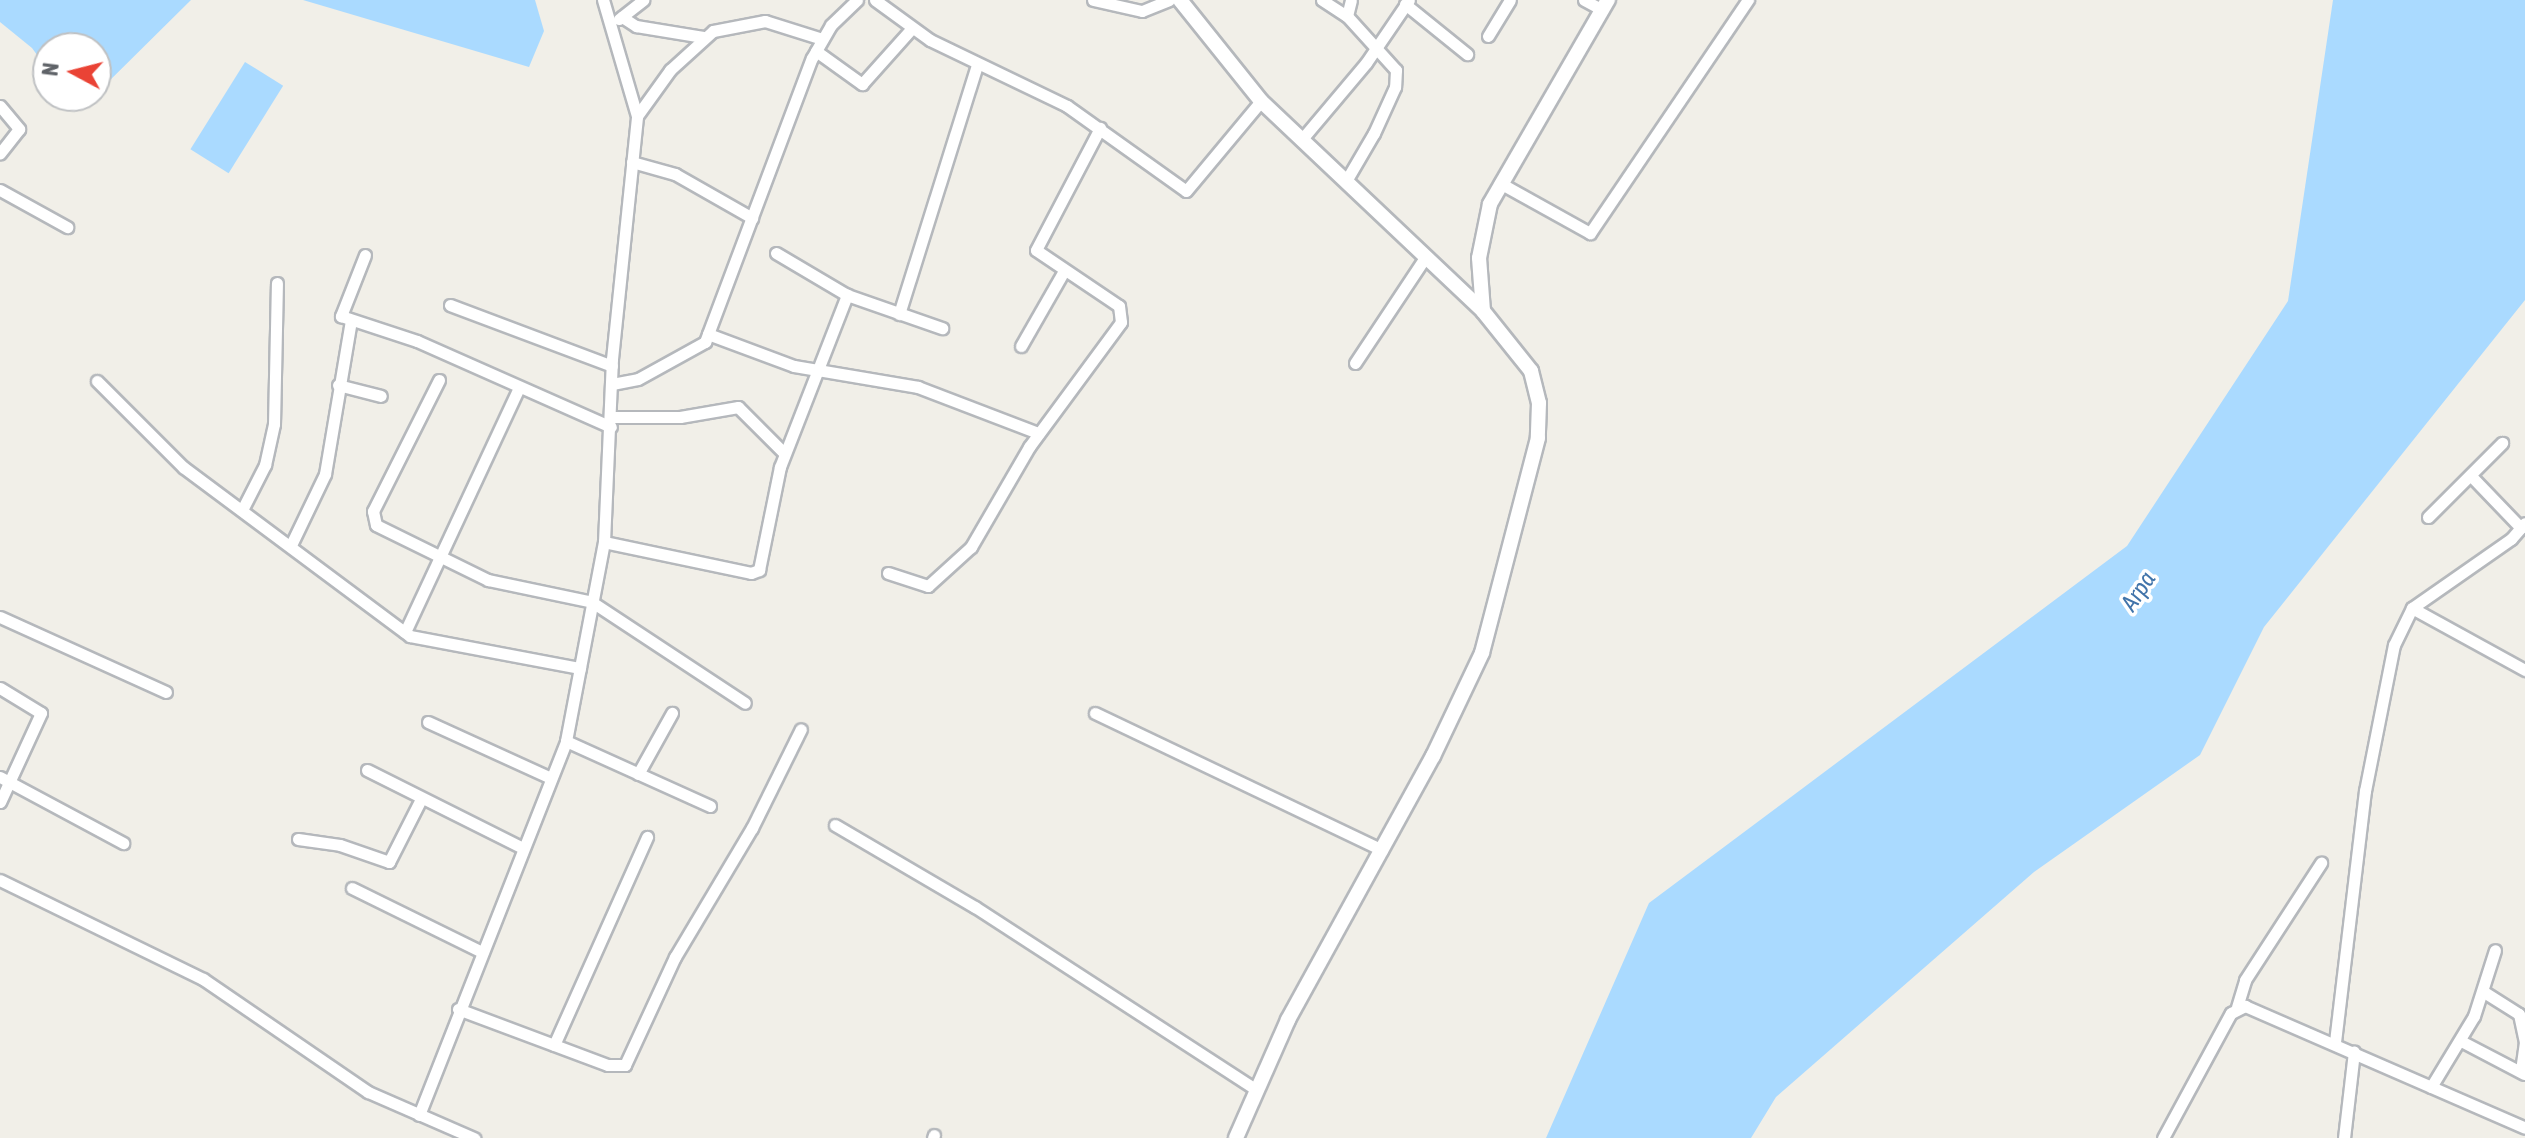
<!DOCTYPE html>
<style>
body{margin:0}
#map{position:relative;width:2525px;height:1138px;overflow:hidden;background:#f1efe8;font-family:"Asap Condensed",sans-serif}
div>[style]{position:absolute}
.water>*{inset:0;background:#aadaff;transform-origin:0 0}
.roads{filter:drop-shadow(2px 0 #b5b8bc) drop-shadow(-2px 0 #b5b8bc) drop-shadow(0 2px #b5b8bc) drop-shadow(0 -2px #b5b8bc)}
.minor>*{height:11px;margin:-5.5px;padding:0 5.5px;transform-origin:5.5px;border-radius:5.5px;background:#fff}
.tertiary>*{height:14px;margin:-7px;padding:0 7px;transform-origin:7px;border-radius:7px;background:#fff}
span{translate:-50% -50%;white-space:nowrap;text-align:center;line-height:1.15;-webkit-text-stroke:7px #fff;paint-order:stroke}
.water-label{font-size:24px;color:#4174aa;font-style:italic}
.north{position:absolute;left:32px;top:32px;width:80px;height:80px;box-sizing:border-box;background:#fff;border:2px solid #bfc1c3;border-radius:50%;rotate:277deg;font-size:22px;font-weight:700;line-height:32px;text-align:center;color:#5f6368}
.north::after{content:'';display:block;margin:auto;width:28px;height:36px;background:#ea4335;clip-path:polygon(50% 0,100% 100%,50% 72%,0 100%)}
</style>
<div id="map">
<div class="water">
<div style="clip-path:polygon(0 0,191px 0,96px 94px,96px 48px,48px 48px,48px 70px,32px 48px,0 22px)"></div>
<div style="clip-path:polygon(303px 0,535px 0,544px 31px,529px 67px)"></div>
<div style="clip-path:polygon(2333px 0,2525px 0,2525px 300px,2264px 627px,2200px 755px,2034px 872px,1776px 1097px,1751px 1138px,1546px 1138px,1649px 903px,2127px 546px,2288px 301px)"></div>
<div style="left:245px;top:62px;width:45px;height:103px;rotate:32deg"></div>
</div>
<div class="roads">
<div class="minor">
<div style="left:875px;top:0;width:68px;rotate:36deg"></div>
<div style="left:930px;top:40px;width:152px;rotate:25.7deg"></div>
<div style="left:1067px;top:106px;width:146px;rotate:35.5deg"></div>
<div style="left:1186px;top:191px;width:117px;rotate:-50.2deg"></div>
<div style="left:1093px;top:0;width:50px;rotate:12.7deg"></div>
<div style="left:1142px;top:11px;width:29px;rotate:-22deg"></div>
<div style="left:1322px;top:0;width:30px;rotate:33deg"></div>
<div style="left:1347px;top:16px;width:73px;rotate:47.8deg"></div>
<div style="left:1396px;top:70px;width:17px;rotate:93deg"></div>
<div style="left:1395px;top:87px;width:51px;rotate:114.5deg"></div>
<div style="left:1374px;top:133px;width:56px;rotate:120.3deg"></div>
<div style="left:1584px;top:0;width:21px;rotate:28deg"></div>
<div style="left:1405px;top:4px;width:80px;rotate:38.9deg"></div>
<div style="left:1347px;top:16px;width:16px;rotate:-76deg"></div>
<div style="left:622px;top:17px;width:17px;rotate:33deg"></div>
<div style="left:636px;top:26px;width:68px;rotate:9.3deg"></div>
<div style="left:619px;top:19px;width:31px;rotate:-38deg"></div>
<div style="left:1488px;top:36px;width:42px;rotate:-58.6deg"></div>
<div style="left:816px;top:51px;width:57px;rotate:35.7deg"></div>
<div style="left:862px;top:84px;width:75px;rotate:-48.2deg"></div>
<div style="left:0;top:106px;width:30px;rotate:50deg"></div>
<div style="left:19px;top:129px;width:31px;rotate:128deg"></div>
<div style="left:637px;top:116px;width:57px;rotate:-54.3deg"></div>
<div style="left:670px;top:70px;width:58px;rotate:-42.2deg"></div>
<div style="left:713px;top:31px;width:53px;rotate:-10.9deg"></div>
<div style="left:765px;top:21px;width:60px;rotate:17.5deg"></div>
<div style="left:1302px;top:139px;width:99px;rotate:-49.9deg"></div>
<div style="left:1366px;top:63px;width:76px;rotate:-55.7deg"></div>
<div style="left:632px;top:162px;width:45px;rotate:15.6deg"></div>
<div style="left:675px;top:174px;width:89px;rotate:29.7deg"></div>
<div style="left:1500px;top:183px;width:103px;rotate:29.1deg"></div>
<div style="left:1590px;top:233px;width:282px;rotate:-55.9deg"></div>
<div style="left:0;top:190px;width:77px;rotate:28.9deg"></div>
<div style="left:776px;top:253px;width:82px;rotate:30.6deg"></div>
<div style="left:847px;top:295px;width:101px;rotate:19.2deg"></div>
<div style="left:365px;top:255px;width:66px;rotate:111.5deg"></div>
<div style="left:341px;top:316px;width:80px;rotate:18.2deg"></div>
<div style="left:417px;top:341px;width:212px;rotate:23.9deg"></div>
<div style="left:450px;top:305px;width:173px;rotate:20.6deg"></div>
<div style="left:899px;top:314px;width:261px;rotate:-72.6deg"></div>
<div style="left:708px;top:334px;width:92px;rotate:20.4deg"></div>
<div style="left:794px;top:366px;width:126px;rotate:9.6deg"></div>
<div style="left:918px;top:387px;width:129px;rotate:21deg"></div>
<div style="left:1021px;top:346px;width:86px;rotate:-60.2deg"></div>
<div style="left:1355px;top:363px;width:128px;rotate:-56.4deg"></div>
<div style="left:439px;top:380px;width:147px;rotate:116.7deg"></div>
<div style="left:373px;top:511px;width:14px;rotate:78deg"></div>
<div style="left:376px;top:525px;width:125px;rotate:26.2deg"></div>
<div style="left:488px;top:580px;width:106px;rotate:11.9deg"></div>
<div style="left:592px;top:602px;width:183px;rotate:33.4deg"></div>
<div style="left:97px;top:381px;width:122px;rotate:45deg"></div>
<div style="left:183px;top:467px;width:283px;rotate:36.7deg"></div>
<div style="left:410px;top:636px;width:173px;rotate:10.7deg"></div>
<div style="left:612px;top:384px;width:26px;rotate:-11deg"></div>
<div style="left:638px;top:379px;width:77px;rotate:-28.9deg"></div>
<div style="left:705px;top:342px;width:303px;rotate:-69.4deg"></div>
<div style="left:812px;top:58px;width:38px;rotate:-60deg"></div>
<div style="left:831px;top:25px;width:36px;rotate:-44deg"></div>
<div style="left:338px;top:385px;width:44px;rotate:14.3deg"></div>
<div style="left:612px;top:417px;width:68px"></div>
<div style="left:680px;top:417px;width:59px;rotate:-9.8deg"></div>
<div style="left:738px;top:407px;width:66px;rotate:45deg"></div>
<div style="left:2473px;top:478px;width:69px;rotate:46.2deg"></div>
<div style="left:242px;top:510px;width:51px;rotate:-62.9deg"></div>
<div style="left:265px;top:465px;width:42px;rotate:-77.6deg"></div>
<div style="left:274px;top:424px;width:141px;rotate:-88.8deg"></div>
<div style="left:2428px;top:517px;width:105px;rotate:-45deg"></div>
<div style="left:604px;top:542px;width:150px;rotate:11.9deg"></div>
<div style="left:751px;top:573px;width:9px;rotate:-21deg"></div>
<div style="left:759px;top:570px;width:105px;rotate:-78.5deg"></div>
<div style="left:780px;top:467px;width:185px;rotate:-68.7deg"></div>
<div style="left:291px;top:545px;width:79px;rotate:-64.4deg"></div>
<div style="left:325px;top:474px;width:156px;rotate:-80.4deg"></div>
<div style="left:888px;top:573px;width:42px;rotate:18deg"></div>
<div style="left:928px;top:586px;width:58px;rotate:-42.2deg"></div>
<div style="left:971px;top:547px;width:116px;rotate:-59.9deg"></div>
<div style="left:1029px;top:447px;width:155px;rotate:-53.6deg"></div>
<div style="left:1121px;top:322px;width:16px;rotate:-97deg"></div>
<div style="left:1119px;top:306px;width:100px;rotate:-146deg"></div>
<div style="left:1036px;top:250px;width:138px;rotate:-62.3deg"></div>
<div style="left:2412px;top:608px;width:129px;rotate:28.8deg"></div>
<div style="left:0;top:617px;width:182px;rotate:24.3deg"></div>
<div style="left:405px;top:632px;width:269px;rotate:-65deg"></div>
<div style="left:0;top:688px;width:48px;rotate:31.4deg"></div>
<div style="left:41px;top:713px;width:98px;rotate:114.7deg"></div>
<div style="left:1095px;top:713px;width:318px;rotate:25.5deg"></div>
<div style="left:428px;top:722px;width:135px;rotate:24.5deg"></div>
<div style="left:566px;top:741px;width:158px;rotate:24.3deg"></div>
<div style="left:367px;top:770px;width:174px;rotate:26.6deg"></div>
<div style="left:638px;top:774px;width:70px;rotate:-60.9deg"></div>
<div style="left:0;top:777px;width:140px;rotate:28.2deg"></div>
<div style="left:835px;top:825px;width:162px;rotate:30.4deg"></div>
<div style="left:975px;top:907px;width:336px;rotate:33deg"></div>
<div style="left:298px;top:839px;width:42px;rotate:8.1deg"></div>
<div style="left:340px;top:845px;width:52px;rotate:19.1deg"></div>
<div style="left:389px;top:862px;width:71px;rotate:-63.1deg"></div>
<div style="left:0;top:880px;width:226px;rotate:26deg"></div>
<div style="left:203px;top:979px;width:200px;rotate:34.4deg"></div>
<div style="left:368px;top:1092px;width:116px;rotate:23.5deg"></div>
<div style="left:352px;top:888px;width:143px;rotate:26.2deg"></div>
<div style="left:2484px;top:992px;width:41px;rotate:32.2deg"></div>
<div style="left:2519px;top:1014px;width:29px;rotate:78deg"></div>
<div style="left:2525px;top:1042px;width:30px;rotate:98deg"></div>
<div style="left:2237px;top:1007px;width:28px;rotate:-73deg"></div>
<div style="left:2245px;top:980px;width:140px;rotate:-57deg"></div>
<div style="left:458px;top:1009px;width:160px;rotate:20.5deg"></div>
<div style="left:608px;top:1065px;width:17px"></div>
<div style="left:625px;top:1065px;width:119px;rotate:-65.2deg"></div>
<div style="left:675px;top:957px;width:150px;rotate:-59.2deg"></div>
<div style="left:752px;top:828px;width:110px;rotate:-63.7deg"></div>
<div style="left:2461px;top:1041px;width:71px;rotate:27.6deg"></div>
<div style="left:2335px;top:1042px;width:253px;rotate:-83.2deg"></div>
<div style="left:2365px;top:791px;width:149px;rotate:-78.8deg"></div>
<div style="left:2394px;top:645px;width:41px;rotate:-64.1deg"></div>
<div style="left:2412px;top:608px;width:121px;rotate:-34.9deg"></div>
<div style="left:2511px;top:539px;width:21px;rotate:-49deg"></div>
<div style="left:554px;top:1045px;width:228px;rotate:-65.9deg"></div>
<div style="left:2431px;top:1087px;width:83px;rotate:-58.8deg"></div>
<div style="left:2474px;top:1016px;width:69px;rotate:-72.3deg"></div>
<div style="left:419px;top:1115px;width:402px;rotate:-68.5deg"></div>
<div style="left:566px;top:741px;width:203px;rotate:-79.2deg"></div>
<div style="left:604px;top:542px;width:183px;rotate:-87.5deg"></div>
<div style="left:612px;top:359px;width:244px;rotate:-84.1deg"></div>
<div style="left:637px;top:116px;width:121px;rotate:-106.3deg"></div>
<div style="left:933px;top:1138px;width:3px;rotate:-72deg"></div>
<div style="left:2163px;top:1138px;width:142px;rotate:-61.5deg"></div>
<div style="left:2231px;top:1013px;width:16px;rotate:-27deg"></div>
<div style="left:2245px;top:1006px;width:305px;rotate:23.5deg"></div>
<div style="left:2344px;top:1138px;width:87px;rotate:-83.4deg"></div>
</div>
<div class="tertiary">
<div style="left:1180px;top:0;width:129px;rotate:51.3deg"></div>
<div style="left:1261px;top:101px;width:306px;rotate:43.4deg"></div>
<div style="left:1483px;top:311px;width:77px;rotate:51.3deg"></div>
<div style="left:1531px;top:371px;width:33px;rotate:76deg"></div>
<div style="left:1539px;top:403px;width:35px;rotate:92deg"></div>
<div style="left:1538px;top:438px;width:222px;rotate:104.6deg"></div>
<div style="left:1482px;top:653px;width:114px;rotate:115.4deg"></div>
<div style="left:1433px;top:756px;width:301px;rotate:118.8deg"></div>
<div style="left:1288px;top:1020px;width:129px;rotate:113.8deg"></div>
<div style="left:1483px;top:311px;width:53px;rotate:-94.3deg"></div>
<div style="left:1479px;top:258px;width:55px;rotate:-78.5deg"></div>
<div style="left:1490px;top:204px;width:236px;rotate:-60deg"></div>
</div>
</div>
<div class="water-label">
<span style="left:2138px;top:591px;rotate:-56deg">Arpa</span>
</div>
<div class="north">N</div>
</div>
